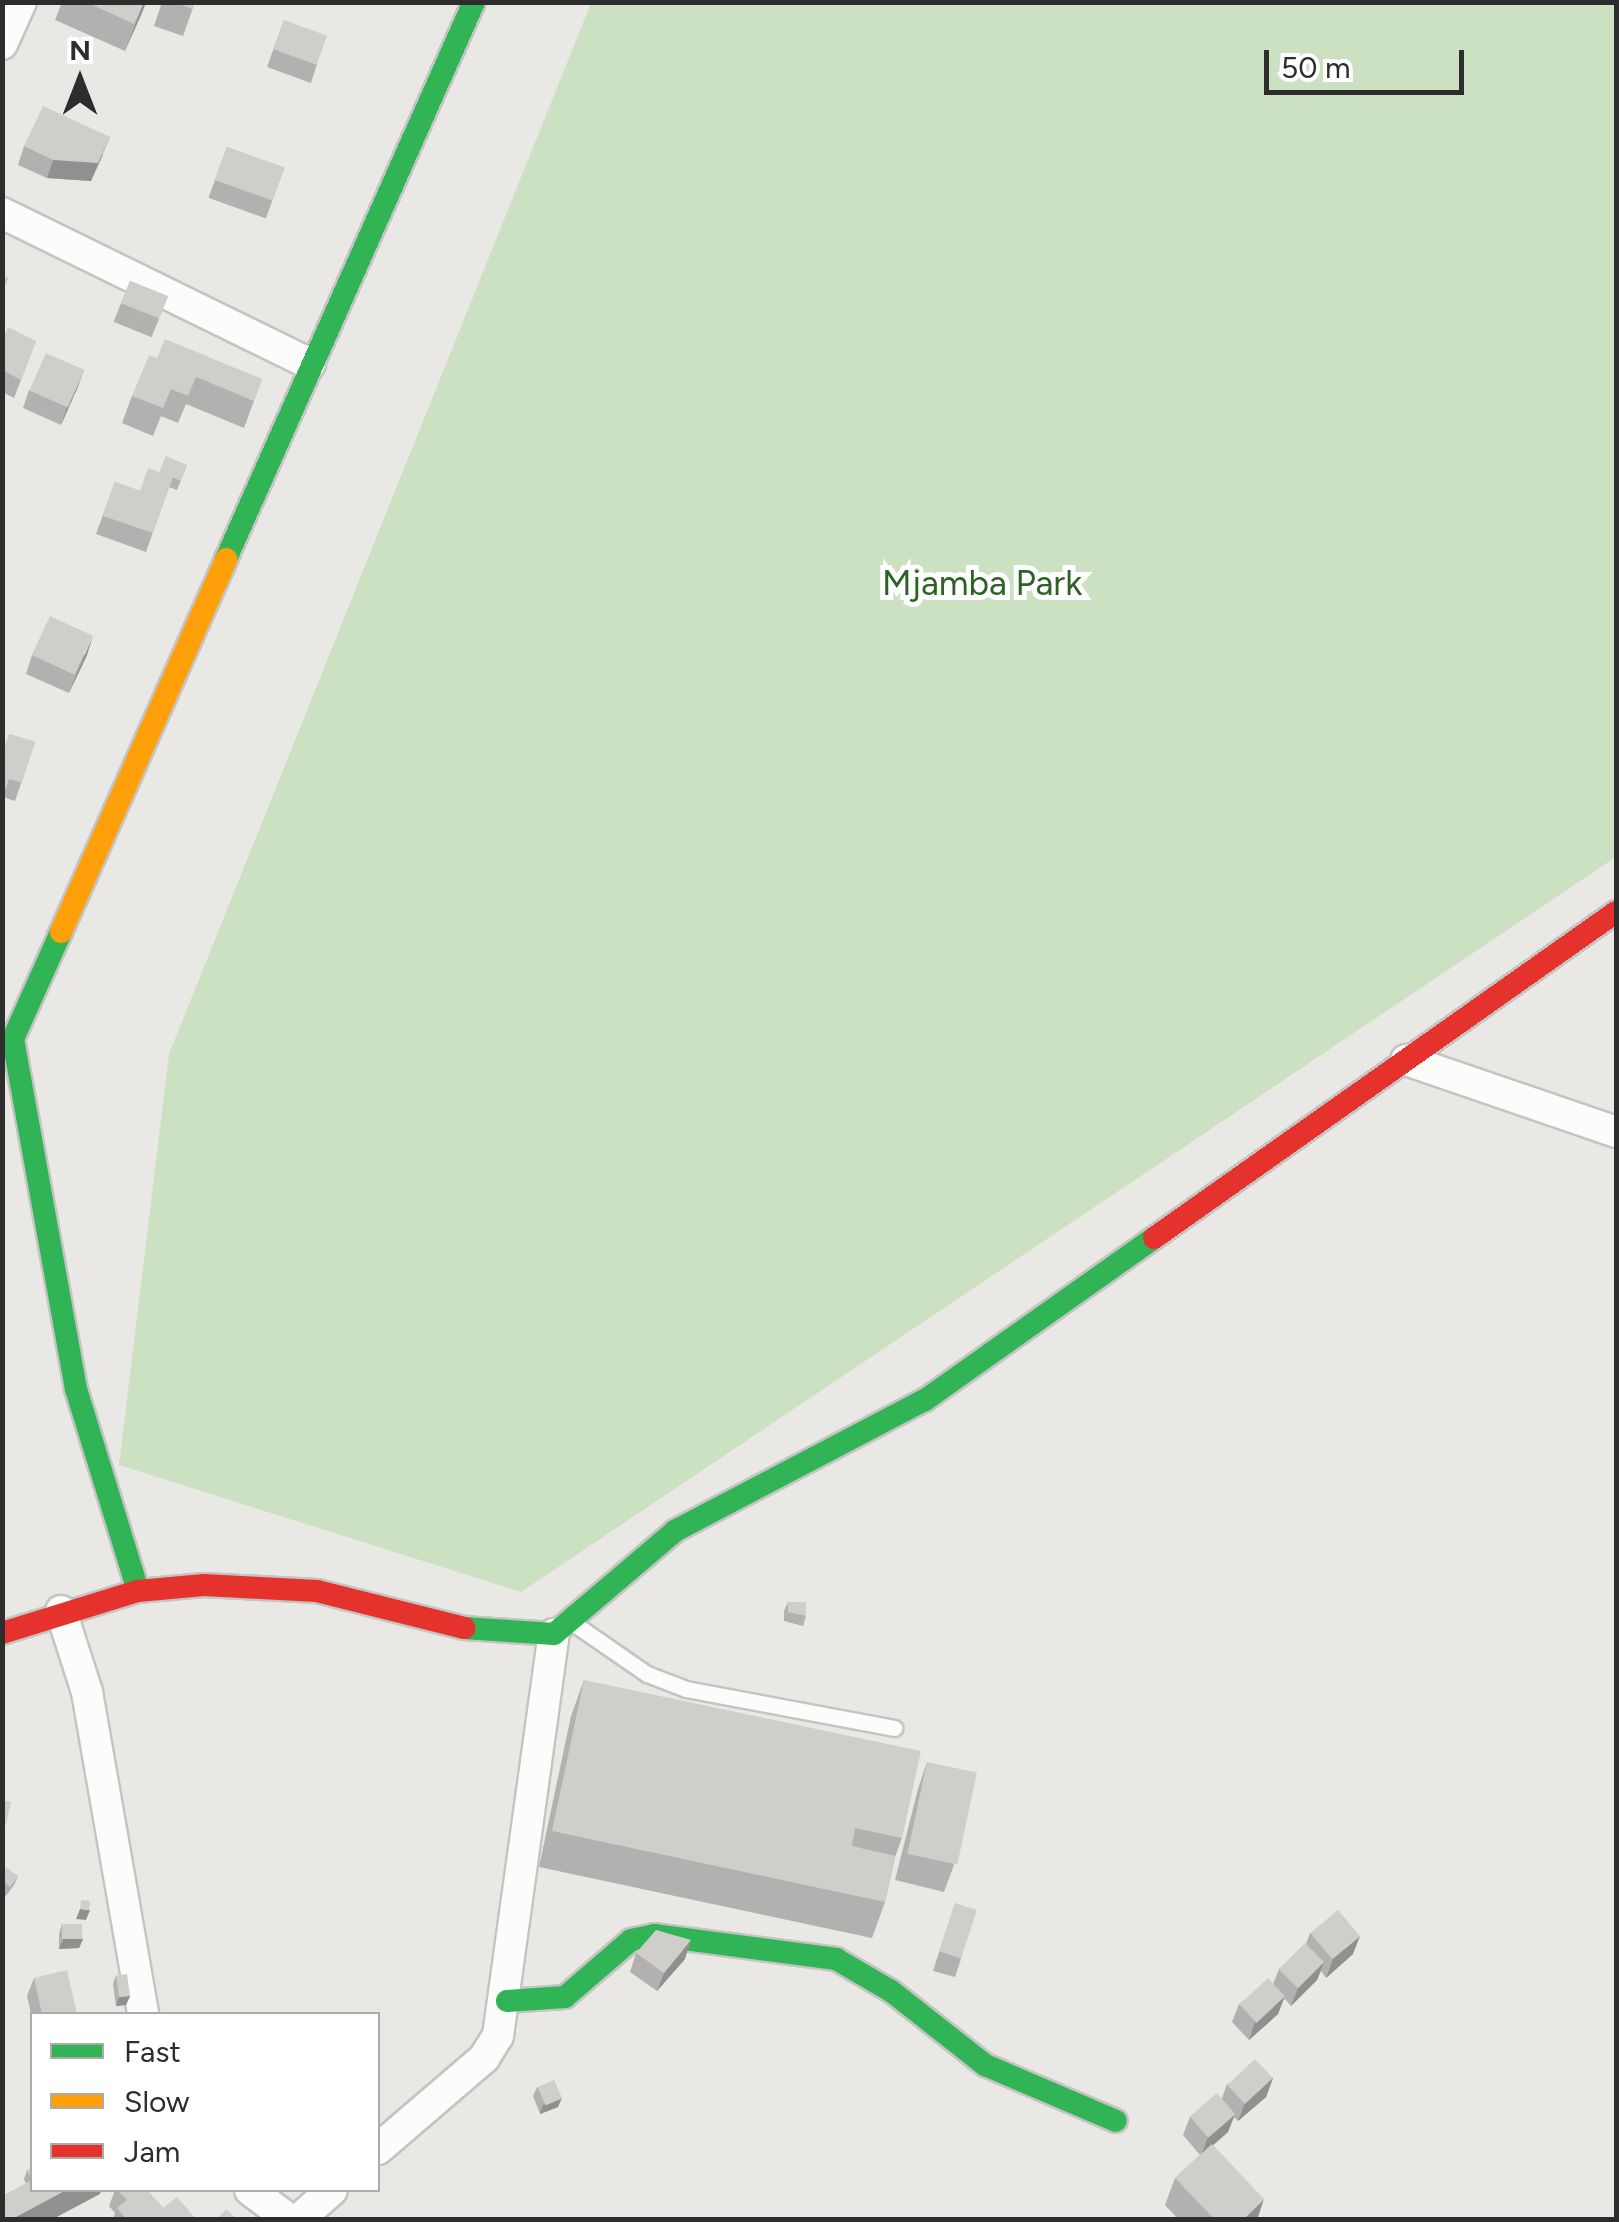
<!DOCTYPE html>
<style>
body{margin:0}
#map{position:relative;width:1619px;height:2222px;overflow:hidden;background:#eae8e4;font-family:Figtree,sans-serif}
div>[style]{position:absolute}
.green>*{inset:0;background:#cce1c1}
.roads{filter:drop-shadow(2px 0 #c4c4c3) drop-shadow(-2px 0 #c4c4c3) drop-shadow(0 2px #c4c4c3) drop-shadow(0 -2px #c4c4c3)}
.lane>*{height:15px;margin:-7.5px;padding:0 7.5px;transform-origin:7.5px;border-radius:7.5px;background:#fcfcfb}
.street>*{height:30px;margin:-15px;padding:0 15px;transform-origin:15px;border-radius:15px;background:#fcfcfb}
.fast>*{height:22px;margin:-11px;padding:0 11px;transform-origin:11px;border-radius:11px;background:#30b455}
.slow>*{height:22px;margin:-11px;padding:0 11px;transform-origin:11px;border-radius:11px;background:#ff9f0a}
.jam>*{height:22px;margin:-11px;padding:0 11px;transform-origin:11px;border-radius:11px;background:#e5322d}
.wall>*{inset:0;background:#b2b1af;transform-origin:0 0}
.shaded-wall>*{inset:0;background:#91908e}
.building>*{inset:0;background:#cfcecb;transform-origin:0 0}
span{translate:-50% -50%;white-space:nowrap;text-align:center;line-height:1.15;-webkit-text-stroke:10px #fff;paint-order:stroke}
.park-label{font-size:35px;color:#2c6324}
.frame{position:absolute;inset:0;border:5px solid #2d2d2d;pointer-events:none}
.legend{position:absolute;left:30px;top:2012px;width:350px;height:180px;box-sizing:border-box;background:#fff;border:2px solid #ababab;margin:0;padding:12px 18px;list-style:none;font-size:30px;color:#2d2d2d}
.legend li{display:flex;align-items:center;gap:20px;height:50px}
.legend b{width:50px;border:2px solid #ababab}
.north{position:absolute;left:30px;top:30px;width:100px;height:100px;-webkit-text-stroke:8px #fff;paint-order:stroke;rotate:0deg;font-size:28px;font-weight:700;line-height:40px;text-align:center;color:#2d2d2d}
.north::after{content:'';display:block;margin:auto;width:35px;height:45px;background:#2d2d2d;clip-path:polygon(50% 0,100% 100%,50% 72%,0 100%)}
.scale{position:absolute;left:1264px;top:50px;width:200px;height:45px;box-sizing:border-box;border:5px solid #2d2d2d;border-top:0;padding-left:12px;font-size:30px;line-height:35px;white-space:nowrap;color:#2d2d2d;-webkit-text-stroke:8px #fff;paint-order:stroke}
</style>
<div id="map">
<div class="green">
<div style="clip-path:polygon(591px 3px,1616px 3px,1616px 857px,521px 1592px,119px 1465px,169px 1054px)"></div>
</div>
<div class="roads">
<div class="lane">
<div style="left:573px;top:1623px;width:90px;rotate:34.6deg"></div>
<div style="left:647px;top:1674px;width:42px;rotate:21deg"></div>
<div style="left:686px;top:1689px;width:212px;rotate:10.6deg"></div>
</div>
<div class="street">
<div style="left:2px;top:44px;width:46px;rotate:-65.7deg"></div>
<div style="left:2px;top:213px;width:343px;rotate:26.1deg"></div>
<div style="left:1406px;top:1060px;width:222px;rotate:18.9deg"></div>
<div style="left:61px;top:1611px;width:85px;rotate:72.2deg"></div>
<div style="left:87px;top:1692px;width:327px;rotate:80.1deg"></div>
<div style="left:378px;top:2149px;width:140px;rotate:-40.6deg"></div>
<div style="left:484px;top:2058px;width:26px;rotate:-58deg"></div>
<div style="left:498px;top:2036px;width:406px;rotate:-82.1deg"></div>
<div style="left:250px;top:2190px;width:50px;rotate:36.9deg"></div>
<div style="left:298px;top:2220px;width:45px;rotate:-41.4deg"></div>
</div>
<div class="fast">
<div style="left:226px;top:559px;width:610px;rotate:-66deg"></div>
<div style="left:61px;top:932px;width:117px;rotate:114.2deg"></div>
<div style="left:13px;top:1039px;width:356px;rotate:79.8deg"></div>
<div style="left:76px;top:1389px;width:211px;rotate:72.9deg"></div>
<div style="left:464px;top:1628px;width:90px;rotate:3.8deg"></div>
<div style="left:554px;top:1634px;width:159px;rotate:-40.4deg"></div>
<div style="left:675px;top:1531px;width:282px;rotate:-27.7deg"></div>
<div style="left:925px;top:1400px;width:281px;rotate:-35.3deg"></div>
<div style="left:507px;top:2001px;width:58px;rotate:-3.9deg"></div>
<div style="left:565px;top:1997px;width:87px;rotate:-40.8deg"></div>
<div style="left:631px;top:1940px;width:24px;rotate:-12deg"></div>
<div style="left:654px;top:1935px;width:184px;rotate:7.5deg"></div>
<div style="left:836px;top:1959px;width:64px;rotate:30.2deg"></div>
<div style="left:891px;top:1991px;width:120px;rotate:38.2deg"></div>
<div style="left:985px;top:2065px;width:142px;rotate:23.1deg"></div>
</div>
<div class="slow">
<div style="left:61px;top:932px;width:408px;rotate:-66.1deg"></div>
</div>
<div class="jam">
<div style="left:1154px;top:1238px;width:565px;rotate:-35.21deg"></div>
<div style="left:2px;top:1633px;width:142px;rotate:-17.2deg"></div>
<div style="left:138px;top:1591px;width:66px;rotate:-5.2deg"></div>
<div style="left:204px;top:1585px;width:113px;rotate:3deg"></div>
<div style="left:317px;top:1591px;width:152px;rotate:14.1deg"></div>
</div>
</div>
<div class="wall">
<div style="clip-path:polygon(62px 2px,146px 2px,125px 51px,55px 20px)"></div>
<div style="clip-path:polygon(162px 2px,195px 2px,183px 36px,154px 26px)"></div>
<div style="clip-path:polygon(284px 20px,317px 64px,311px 83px,267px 67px)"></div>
<div style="clip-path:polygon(24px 146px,103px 155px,91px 181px,47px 178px,18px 165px)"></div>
<div style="left:227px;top:147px;width:61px;height:54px;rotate:20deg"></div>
<div style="left:130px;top:281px;width:41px;height:44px;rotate:22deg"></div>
<div style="clip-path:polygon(2px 341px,36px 341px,14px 398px,2px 392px)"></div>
<div style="clip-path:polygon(157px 358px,262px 379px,244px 428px,186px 404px,178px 423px,161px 416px,153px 436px,122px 423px,132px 396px)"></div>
<div style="clip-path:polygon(84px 370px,61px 425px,23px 408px,29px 390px)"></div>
<div style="clip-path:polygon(187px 465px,177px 490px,169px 487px,146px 552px,96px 534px,115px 482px,140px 491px,160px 472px)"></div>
<div style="clip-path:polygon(32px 655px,87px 655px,69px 693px,26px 674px)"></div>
<div style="clip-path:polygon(9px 734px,35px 742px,15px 801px,3px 797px)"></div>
<div style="clip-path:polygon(788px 1602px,806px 1616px,803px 1626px,784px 1621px,784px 1611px)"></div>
<div style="clip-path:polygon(584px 1680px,902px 1838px,895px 1857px,885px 1902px,872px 1938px,539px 1867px,571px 1716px)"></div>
<div style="clip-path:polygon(927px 1762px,954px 1865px,944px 1892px,895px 1880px,918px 1789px)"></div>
<div style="clip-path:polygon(2px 1865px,18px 1876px,14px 1885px,6px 1896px,2px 1893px)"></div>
<div style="clip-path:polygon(955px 1903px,961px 1959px,955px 1977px,933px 1971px)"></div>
<div style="clip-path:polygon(62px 1924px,83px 1939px,79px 1948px,59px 1949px,59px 1934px)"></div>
<div style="clip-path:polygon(1310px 1933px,1353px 1954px,1326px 1978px,1321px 1971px,1317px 1980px,1291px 2006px,1284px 1998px,1278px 2014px,1249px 2040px,1232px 2022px,1239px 2004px,1273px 1984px,1279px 1969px,1306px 1944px)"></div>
<div style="clip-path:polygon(636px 1953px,685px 1959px,657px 1991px,630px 1972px)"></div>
<div style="clip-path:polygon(116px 1975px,130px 1996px,126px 2005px,116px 2006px,113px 1984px)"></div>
<div style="clip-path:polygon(34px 1978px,77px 2014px,32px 2014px,32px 2018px,27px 1996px)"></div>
<div style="clip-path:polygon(1273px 2078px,1266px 2097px,1238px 2121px,1234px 2117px,1228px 2132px,1213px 2145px,1257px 2220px,1179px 2220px,1165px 2205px,1175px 2178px,1200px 2155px,1183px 2135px,1190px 2117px,1222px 2098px,1227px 2084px)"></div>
<div style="clip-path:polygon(537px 2087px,558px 2107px,540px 2114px,533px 2096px)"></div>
<div style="clip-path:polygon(27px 2170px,100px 2194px,26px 2184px,24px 2179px)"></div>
<div style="clip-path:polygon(115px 2190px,147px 2190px,163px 2208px,194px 2220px,113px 2220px,115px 2213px,109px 2206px)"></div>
</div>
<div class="shaded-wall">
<div style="clip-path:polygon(144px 2px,146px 2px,142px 13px,125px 51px)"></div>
<div style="clip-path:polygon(110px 137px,91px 181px,47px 178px,53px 160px)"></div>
<div style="clip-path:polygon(84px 370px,77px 389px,61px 425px,67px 407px)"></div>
<div style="clip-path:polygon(93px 636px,87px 655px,69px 693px,76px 675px)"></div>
<div style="clip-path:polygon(80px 1909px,90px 1910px,86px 1920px,76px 1919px)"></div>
<div style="clip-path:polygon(1360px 1936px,1353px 1954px,1326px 1978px,1333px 1959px)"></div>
<div style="clip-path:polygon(63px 1939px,83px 1939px,79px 1948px,59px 1949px)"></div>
<div style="clip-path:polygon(691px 1940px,685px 1959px,657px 1991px,664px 1973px)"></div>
<div style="clip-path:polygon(1324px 1962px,1317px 1980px,1291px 2006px,1298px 1988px)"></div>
<div style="clip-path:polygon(130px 1996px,126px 2005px,116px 2006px,119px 1997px)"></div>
<div style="clip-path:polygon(1285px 1996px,1278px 2014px,1249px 2040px,1255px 2022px)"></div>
<div style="clip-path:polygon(1273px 2078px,1266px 2097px,1238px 2121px,1245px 2103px)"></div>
<div style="clip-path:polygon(562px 2098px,558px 2107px,540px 2114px,543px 2105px)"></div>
<div style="clip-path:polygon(1235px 2114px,1228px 2132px,1201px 2156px,1208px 2137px)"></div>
<div style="clip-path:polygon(66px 2190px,101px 2190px,100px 2194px,51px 2220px,10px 2220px)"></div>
<div style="clip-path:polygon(1264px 2199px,1257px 2220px,1243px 2220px)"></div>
</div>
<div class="building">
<div style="clip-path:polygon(86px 2px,144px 2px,134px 24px)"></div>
<div style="clip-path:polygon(174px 2px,195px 2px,192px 9px)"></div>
<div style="left:284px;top:20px;width:46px;height:31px;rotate:20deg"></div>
<div style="clip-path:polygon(43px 106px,110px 137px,98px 163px,53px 160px,24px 146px)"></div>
<div style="left:227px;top:147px;width:61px;height:35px;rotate:20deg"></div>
<div style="clip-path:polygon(2px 275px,9px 278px,2px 292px)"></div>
<div style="left:130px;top:281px;width:41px;height:24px;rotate:22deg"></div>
<div style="clip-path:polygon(8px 327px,36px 341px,21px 380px,2px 370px,2px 341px)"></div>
<div style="clip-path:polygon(165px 339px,262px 379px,254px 401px,196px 377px,188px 396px,171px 389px,163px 408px,132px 396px,149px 355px,157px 358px)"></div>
<div style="left:46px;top:353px;width:42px;height:41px;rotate:24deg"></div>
<div style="left:166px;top:456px;width:23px;height:17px;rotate:23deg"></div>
<div style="clip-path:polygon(148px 468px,173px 477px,153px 533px,103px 516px,115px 482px,140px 491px)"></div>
<div style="left:50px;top:616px;width:47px;height:43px;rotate:25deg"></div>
<div style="clip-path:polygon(9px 734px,35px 742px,22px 783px,9px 779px,2px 799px,2px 755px)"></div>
<div style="clip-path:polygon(788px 1602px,806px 1602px,806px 1616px,788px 1612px)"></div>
<div style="clip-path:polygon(584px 1680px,921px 1751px,902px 1838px,855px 1828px,852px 1846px,895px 1856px,885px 1902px,552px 1831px)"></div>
<div style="left:927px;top:1762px;width:51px;height:94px;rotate:12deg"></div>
<div style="clip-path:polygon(2px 1800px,11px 1802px,6px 1825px,2px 1825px)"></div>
<div style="clip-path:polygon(2px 1865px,18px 1876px,10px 1887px,2px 1881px)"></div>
<div style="left:81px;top:1900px;width:9px;height:9px;rotate:6deg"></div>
<div style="left:955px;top:1903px;width:23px;height:51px;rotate:18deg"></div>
<div style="left:1338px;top:1910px;width:34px;height:36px;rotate:50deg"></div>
<div style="left:62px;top:1924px;width:20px;height:15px"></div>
<div style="clip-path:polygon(656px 1930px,691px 1940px,664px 1973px,636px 1953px)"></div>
<div style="left:1305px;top:1943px;width:27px;height:37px;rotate:45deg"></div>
<div style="clip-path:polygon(67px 1970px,77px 2014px,42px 2014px,34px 1978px)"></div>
<div style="left:127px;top:1974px;width:22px;height:11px;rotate:82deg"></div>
<div style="left:1268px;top:1978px;width:25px;height:39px;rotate:47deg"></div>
<div style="left:1255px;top:2059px;width:26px;height:38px;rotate:47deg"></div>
<div style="left:554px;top:2080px;width:20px;height:18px;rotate:66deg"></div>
<div style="left:1217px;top:2093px;width:28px;height:36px;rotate:49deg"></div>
<div style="clip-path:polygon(1212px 2144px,1264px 2199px,1243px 2220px,1215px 2220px,1175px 2178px)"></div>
<div style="clip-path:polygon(32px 2167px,32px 2180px,27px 2170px)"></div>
<div style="clip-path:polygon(32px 2180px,32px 2190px,66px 2190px,10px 2220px,2px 2220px,2px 2196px)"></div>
<div style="clip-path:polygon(117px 2190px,147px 2190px,163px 2208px,177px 2197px,195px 2218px,193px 2220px,127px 2220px,117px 2208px,127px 2200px)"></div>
<div style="clip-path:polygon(226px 2209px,238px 2220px,216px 2220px)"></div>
</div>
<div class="park-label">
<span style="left:982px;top:583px">Mjamba Park</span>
</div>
<div class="frame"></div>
<ul class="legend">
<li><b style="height:12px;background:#30b455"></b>Fast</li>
<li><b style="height:12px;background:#ff9f0a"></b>Slow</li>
<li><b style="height:12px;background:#e5322d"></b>Jam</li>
</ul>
<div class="north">N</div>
<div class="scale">50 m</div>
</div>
